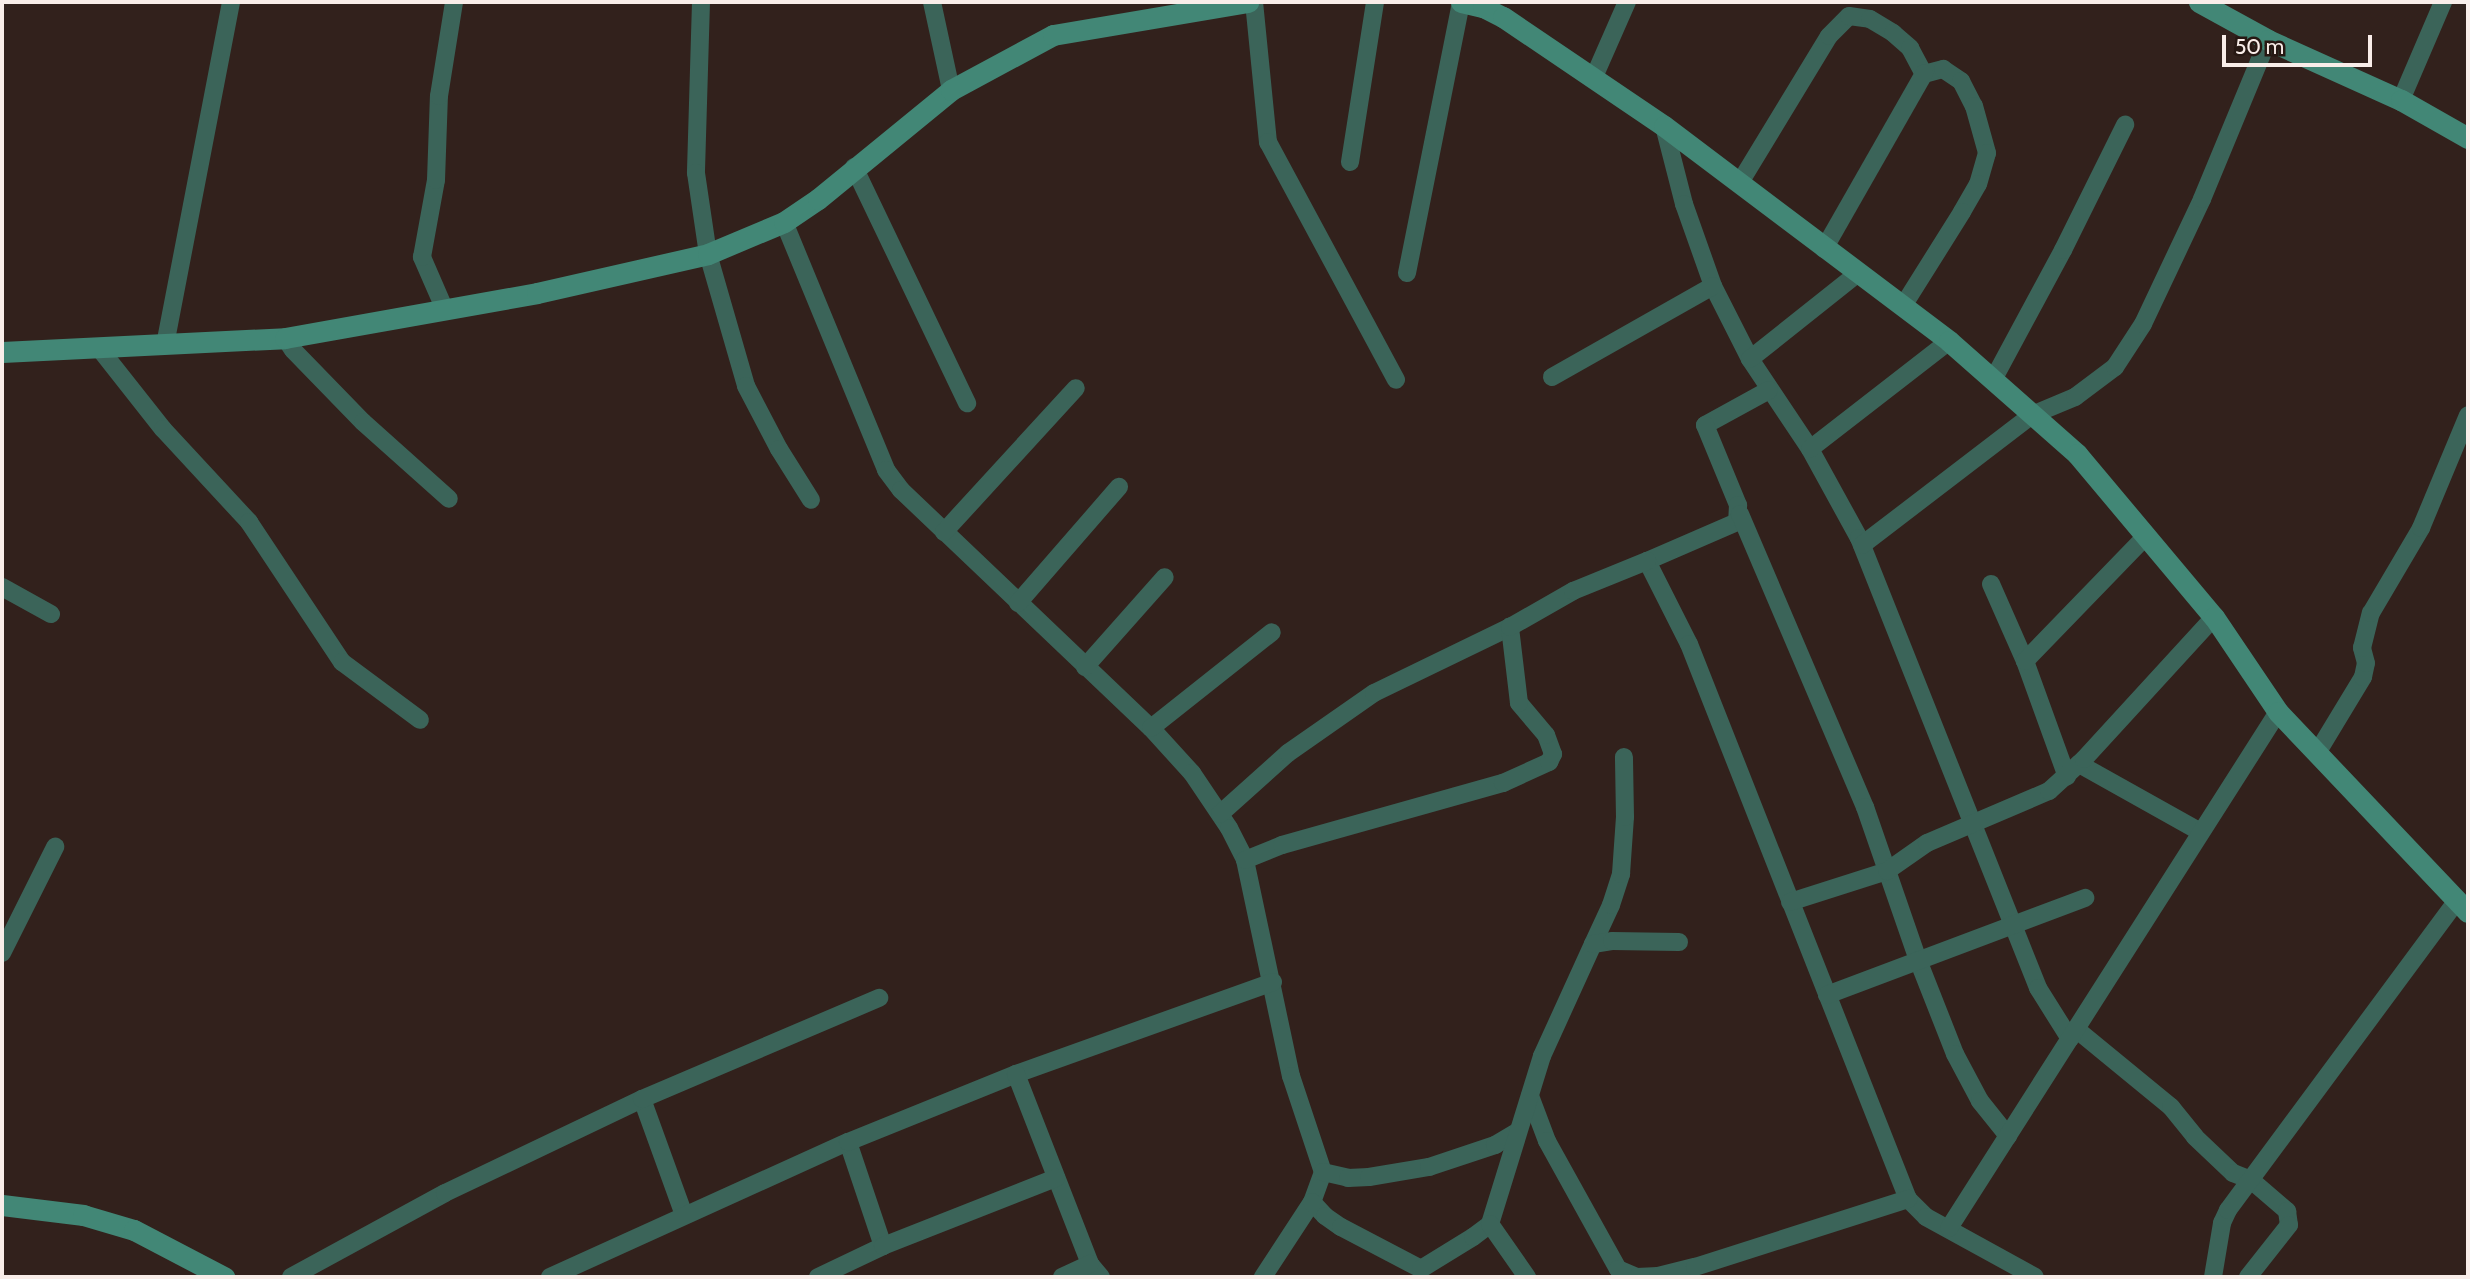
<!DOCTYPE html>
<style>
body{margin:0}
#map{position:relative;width:2470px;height:1279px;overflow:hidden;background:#32211c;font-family:Cabin,sans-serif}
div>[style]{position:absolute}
.street>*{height:18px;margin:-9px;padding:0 9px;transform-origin:9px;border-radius:9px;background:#3b6459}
.secondary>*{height:21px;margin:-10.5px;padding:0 10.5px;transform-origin:10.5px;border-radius:10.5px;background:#428776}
span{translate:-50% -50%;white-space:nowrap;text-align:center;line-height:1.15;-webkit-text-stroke:5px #271813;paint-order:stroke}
.frame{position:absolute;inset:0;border:4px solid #f9ede9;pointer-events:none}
.scale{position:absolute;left:2222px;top:35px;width:150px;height:32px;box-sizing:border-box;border:4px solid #f9ede9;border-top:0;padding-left:9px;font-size:21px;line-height:24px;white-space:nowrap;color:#f9ede9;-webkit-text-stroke:5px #271813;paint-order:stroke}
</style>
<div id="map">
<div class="street">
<div style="left:701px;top:2px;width:171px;rotate:91.7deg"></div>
<div style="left:696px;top:173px;width:82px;rotate:81.6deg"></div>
<div style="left:708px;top:254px;width:137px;rotate:73.9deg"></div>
<div style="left:746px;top:386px;width:71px;rotate:62.4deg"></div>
<div style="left:779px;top:449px;width:60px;rotate:57.9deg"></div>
<div style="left:932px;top:2px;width:90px;rotate:77.8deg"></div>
<div style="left:1254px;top:2px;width:141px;rotate:84.3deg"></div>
<div style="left:1268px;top:142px;width:270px;rotate:61.7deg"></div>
<div style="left:1594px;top:77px;width:82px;rotate:-66.3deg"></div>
<div style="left:2401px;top:100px;width:107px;rotate:-66.8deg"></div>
<div style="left:1664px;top:126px;width:81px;rotate:75.6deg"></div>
<div style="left:1684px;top:204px;width:87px;rotate:70.5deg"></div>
<div style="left:1713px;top:286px;width:82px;rotate:63.1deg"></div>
<div style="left:1750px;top:359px;width:108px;rotate:56.3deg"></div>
<div style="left:1810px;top:449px;width:102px;rotate:61.2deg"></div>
<div style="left:1859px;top:538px;width:484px;rotate:68.3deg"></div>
<div style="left:2038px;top:988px;width:60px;rotate:57.9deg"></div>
<div style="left:1350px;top:162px;width:162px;rotate:-81.1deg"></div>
<div style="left:854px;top:167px;width:262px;rotate:64.4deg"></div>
<div style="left:1739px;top:184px;width:173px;rotate:-58.7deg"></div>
<div style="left:1829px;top:36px;width:28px;rotate:-45deg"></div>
<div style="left:1849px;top:16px;width:21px;rotate:8deg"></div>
<div style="left:1870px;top:19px;width:27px;rotate:31deg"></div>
<div style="left:1893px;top:33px;width:23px;rotate:41deg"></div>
<div style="left:1910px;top:48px;width:30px;rotate:62deg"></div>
<div style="left:1924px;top:74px;width:20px;rotate:-15deg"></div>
<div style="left:1943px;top:69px;width:22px;rotate:34deg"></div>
<div style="left:1961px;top:81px;width:28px;rotate:63deg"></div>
<div style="left:1974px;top:106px;width:49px;rotate:74.5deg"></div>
<div style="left:1987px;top:153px;width:32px;rotate:106deg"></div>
<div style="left:1978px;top:184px;width:32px;rotate:120deg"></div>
<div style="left:1962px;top:212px;width:111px;rotate:122.1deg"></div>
<div style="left:784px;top:222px;width:268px;rotate:67.6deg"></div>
<div style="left:886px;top:470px;width:25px;rotate:53deg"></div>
<div style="left:901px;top:490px;width:345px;rotate:43.6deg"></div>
<div style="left:1151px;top:728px;width:61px;rotate:47.7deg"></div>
<div style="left:1192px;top:773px;width:66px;rotate:56.1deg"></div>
<div style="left:1229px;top:828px;width:36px;rotate:63deg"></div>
<div style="left:1245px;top:860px;width:221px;rotate:78deg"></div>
<div style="left:1291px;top:1076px;width:101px;rotate:71.6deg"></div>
<div style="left:1323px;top:1172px;width:32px;rotate:110deg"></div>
<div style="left:1312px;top:1202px;width:90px;rotate:123.2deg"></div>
<div style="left:1824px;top:249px;width:202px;rotate:-60.3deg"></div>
<div style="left:1407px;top:273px;width:276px;rotate:-78.7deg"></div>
<div style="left:445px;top:310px;width:58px;rotate:-113.5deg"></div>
<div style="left:422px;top:257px;width:78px;rotate:-79.7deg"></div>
<div style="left:436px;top:180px;width:84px;rotate:-88deg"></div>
<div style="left:439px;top:96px;width:95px;rotate:-80.9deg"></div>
<div style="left:285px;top:338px;width:14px;rotate:56deg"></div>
<div style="left:293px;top:350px;width:100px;rotate:45.8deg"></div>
<div style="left:363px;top:422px;width:115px;rotate:41.8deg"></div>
<div style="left:165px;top:345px;width:349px;rotate:-79.1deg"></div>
<div style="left:99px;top:348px;width:103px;rotate:51.7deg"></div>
<div style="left:163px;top:429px;width:127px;rotate:47.2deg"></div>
<div style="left:249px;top:522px;width:168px;rotate:56.4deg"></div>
<div style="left:342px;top:662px;width:97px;rotate:36.6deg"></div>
<div style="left:1750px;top:359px;width:137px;rotate:-38.5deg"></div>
<div style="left:1552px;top:377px;width:185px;rotate:-29.5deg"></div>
<div style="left:1993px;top:380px;width:148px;rotate:-61.7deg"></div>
<div style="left:2063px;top:250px;width:140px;rotate:-63.6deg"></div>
<div style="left:1769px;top:390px;width:73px;rotate:151.3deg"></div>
<div style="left:1705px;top:425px;width:87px;rotate:67.6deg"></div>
<div style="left:1738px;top:505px;width:17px;rotate:93deg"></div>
<div style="left:1737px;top:522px;width:98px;rotate:156.6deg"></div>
<div style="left:1647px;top:561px;width:93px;rotate:63.2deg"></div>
<div style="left:1689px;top:644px;width:597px;rotate:68.47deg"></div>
<div style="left:1908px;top:1199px;width:25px;rotate:45deg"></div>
<div style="left:1926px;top:1217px;width:124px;rotate:28.8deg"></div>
<div style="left:1810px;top:449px;width:176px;rotate:-37.8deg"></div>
<div style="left:1740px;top:514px;width:319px;rotate:66.9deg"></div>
<div style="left:1865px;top:807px;width:162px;rotate:70.9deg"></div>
<div style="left:1918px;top:960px;width:101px;rotate:68.5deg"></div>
<div style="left:1955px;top:1054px;width:53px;rotate:62deg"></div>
<div style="left:1980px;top:1101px;width:45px;rotate:51.3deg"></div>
<div style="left:944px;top:532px;width:195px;rotate:-47.5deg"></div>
<div style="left:1862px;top:545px;width:214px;rotate:-37.4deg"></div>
<div style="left:2032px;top:415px;width:47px;rotate:-22.7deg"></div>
<div style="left:2075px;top:397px;width:50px;rotate:-36.9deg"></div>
<div style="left:2115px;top:367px;width:51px;rotate:-56.9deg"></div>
<div style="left:2143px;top:324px;width:138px;rotate:-64.7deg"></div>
<div style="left:2202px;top:199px;width:172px;rotate:-67.5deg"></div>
<div style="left:1991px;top:584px;width:84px;rotate:66.2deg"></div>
<div style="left:2025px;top:661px;width:123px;rotate:70.1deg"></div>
<div style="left:2px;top:587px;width:56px;rotate:28.9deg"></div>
<div style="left:1018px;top:603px;width:154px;rotate:-49deg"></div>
<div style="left:2025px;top:661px;width:175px;rotate:-45.9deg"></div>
<div style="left:1085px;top:667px;width:120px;rotate:-48.4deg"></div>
<div style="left:1151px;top:728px;width:154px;rotate:-38.4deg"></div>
<div style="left:2317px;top:753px;width:89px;rotate:-58.8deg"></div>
<div style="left:2363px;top:677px;width:14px;rotate:-78deg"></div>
<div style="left:2366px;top:663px;width:16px;rotate:-105deg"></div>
<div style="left:2362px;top:648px;width:36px;rotate:-76deg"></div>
<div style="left:2371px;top:613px;width:99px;rotate:-59.5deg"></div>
<div style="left:2421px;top:528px;width:122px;rotate:-67.4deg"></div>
<div style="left:2079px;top:764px;width:137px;rotate:29.2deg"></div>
<div style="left:1220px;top:814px;width:91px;rotate:-41.9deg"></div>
<div style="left:1288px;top:753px;width:105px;rotate:-34.9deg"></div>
<div style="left:1374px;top:693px;width:151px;rotate:-25.9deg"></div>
<div style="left:1245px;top:860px;width:40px;rotate:-22deg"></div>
<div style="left:1282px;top:845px;width:230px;rotate:-15.7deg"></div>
<div style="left:1503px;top:783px;width:51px;rotate:-24.5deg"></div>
<div style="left:1549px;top:762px;width:9px;rotate:-63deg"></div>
<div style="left:1553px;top:754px;width:20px;rotate:-110deg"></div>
<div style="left:1546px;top:735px;width:42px;rotate:-130.2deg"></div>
<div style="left:1519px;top:703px;width:77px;rotate:-96.8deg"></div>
<div style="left:1510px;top:627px;width:73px;rotate:-29.7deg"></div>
<div style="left:1573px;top:591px;width:80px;rotate:-22.1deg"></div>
<div style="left:1790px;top:902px;width:102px;rotate:-17.7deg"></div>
<div style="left:1887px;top:871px;width:49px;rotate:-35deg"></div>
<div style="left:1927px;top:843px;width:133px;rotate:-23.1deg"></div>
<div style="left:2049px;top:791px;width:47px;rotate:-42.4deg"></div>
<div style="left:2084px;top:759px;width:193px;rotate:-47.5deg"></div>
<div style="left:1593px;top:944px;width:43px;rotate:-65.2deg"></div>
<div style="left:1611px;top:905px;width:33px;rotate:-72deg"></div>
<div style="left:1621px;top:874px;width:57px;rotate:-86deg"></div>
<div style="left:1625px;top:817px;width:60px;rotate:-91deg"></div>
<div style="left:2px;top:953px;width:119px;rotate:-63.4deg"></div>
<div style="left:1827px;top:995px;width:276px;rotate:-20.6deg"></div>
<div style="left:2076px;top:1029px;width:123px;rotate:39.4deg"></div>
<div style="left:2171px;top:1107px;width:38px;rotate:51deg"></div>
<div style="left:2195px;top:1137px;width:52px;rotate:43.5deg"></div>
<div style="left:2233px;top:1173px;width:19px;rotate:21deg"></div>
<div style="left:2251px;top:1180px;width:48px;rotate:40.7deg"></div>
<div style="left:2287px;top:1211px;width:14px;rotate:82deg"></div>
<div style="left:2289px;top:1225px;width:66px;rotate:128.3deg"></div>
<div style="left:1016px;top:1074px;width:273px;rotate:-19.7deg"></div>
<div style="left:1530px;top:1096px;width:48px;rotate:69.3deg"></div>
<div style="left:1547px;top:1141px;width:146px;rotate:61deg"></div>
<div style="left:1618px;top:1269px;width:21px;rotate:23deg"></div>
<div style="left:1637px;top:1277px;width:21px;rotate:-3deg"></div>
<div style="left:1658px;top:1276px;width:38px;rotate:-14deg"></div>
<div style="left:1695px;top:1267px;width:224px;rotate:-17.7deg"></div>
<div style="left:642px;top:1099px;width:123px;rotate:70.1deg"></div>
<div style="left:848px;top:1142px;width:110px;rotate:71.4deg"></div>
<div style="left:1323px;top:1172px;width:26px;rotate:13deg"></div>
<div style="left:1348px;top:1178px;width:21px;rotate:-3deg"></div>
<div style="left:1369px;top:1177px;width:61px;rotate:-9.5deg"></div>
<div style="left:1429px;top:1167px;width:70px;rotate:-18.4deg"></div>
<div style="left:1495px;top:1145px;width:27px;rotate:-31deg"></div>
<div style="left:1312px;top:1202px;width:19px;rotate:47deg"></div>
<div style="left:1325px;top:1216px;width:19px;rotate:35deg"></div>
<div style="left:1341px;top:1227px;width:90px;rotate:27.7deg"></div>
<div style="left:1421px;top:1269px;width:61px;rotate:-31.6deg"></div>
<div style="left:1473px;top:1237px;width:21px;rotate:-37deg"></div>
<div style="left:1490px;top:1224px;width:176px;rotate:-72.8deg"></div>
<div style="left:1542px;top:1056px;width:123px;rotate:-65.5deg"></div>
<div style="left:1593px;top:944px;width:19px;rotate:-9deg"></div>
<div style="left:1612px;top:941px;width:67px;rotate:0.9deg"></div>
<div style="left:1490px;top:1224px;width:65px;rotate:55.1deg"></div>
<div style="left:1949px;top:1228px;width:612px;rotate:-57.48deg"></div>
<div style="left:291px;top:1277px;width:175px;rotate:-28.6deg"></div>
<div style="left:445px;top:1193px;width:218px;rotate:-25.5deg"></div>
<div style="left:642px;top:1099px;width:258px;rotate:-23.1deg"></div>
<div style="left:550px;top:1277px;width:327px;rotate:-24.4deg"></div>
<div style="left:848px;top:1142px;width:181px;rotate:-22deg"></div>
<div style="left:1016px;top:1074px;width:204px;rotate:68.7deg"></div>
<div style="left:1090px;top:1264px;width:17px;rotate:50deg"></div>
<div style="left:818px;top:1277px;width:72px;rotate:-25.5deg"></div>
<div style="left:883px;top:1246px;width:186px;rotate:-21.5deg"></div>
<div style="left:1062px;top:1277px;width:31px;rotate:-25deg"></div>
<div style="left:2213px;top:1277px;width:55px;rotate:-80.5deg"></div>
<div style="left:2222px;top:1223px;width:14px;rotate:-65deg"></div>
<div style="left:2228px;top:1210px;width:383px;rotate:-53.5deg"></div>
</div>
<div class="secondary">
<div style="left:1461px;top:2px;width:23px;rotate:13deg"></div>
<div style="left:1483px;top:7px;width:22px;rotate:27deg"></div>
<div style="left:1503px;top:17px;width:194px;rotate:34.1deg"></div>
<div style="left:1664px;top:126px;width:357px;rotate:37deg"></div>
<div style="left:1949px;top:341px;width:171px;rotate:41.4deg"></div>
<div style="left:2077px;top:454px;width:213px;rotate:50deg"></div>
<div style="left:2214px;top:617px;width:115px;rotate:56deg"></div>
<div style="left:2278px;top:712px;width:276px;rotate:46.5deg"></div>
<div style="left:2199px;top:2px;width:79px;rotate:28.8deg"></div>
<div style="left:2268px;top:40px;width:146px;rotate:24.3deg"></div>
<div style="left:2401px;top:100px;width:77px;rotate:29.6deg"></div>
<div style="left:2px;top:352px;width:283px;rotate:-2.8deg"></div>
<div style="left:285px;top:338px;width:256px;rotate:-10.1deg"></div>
<div style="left:537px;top:293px;width:175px;rotate:-12.8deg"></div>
<div style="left:708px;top:254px;width:82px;rotate:-22.8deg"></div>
<div style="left:784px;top:222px;width:41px;rotate:-34.1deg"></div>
<div style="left:818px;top:199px;width:172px;rotate:-39.3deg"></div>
<div style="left:951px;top:90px;width:116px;rotate:-28.3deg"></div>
<div style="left:1053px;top:35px;width:198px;rotate:-9.6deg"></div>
<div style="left:2px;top:1205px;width:82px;rotate:7deg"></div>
<div style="left:83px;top:1215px;width:53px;rotate:16.4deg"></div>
<div style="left:134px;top:1230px;width:102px;rotate:27.6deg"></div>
</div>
<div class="frame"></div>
<div class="scale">50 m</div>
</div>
